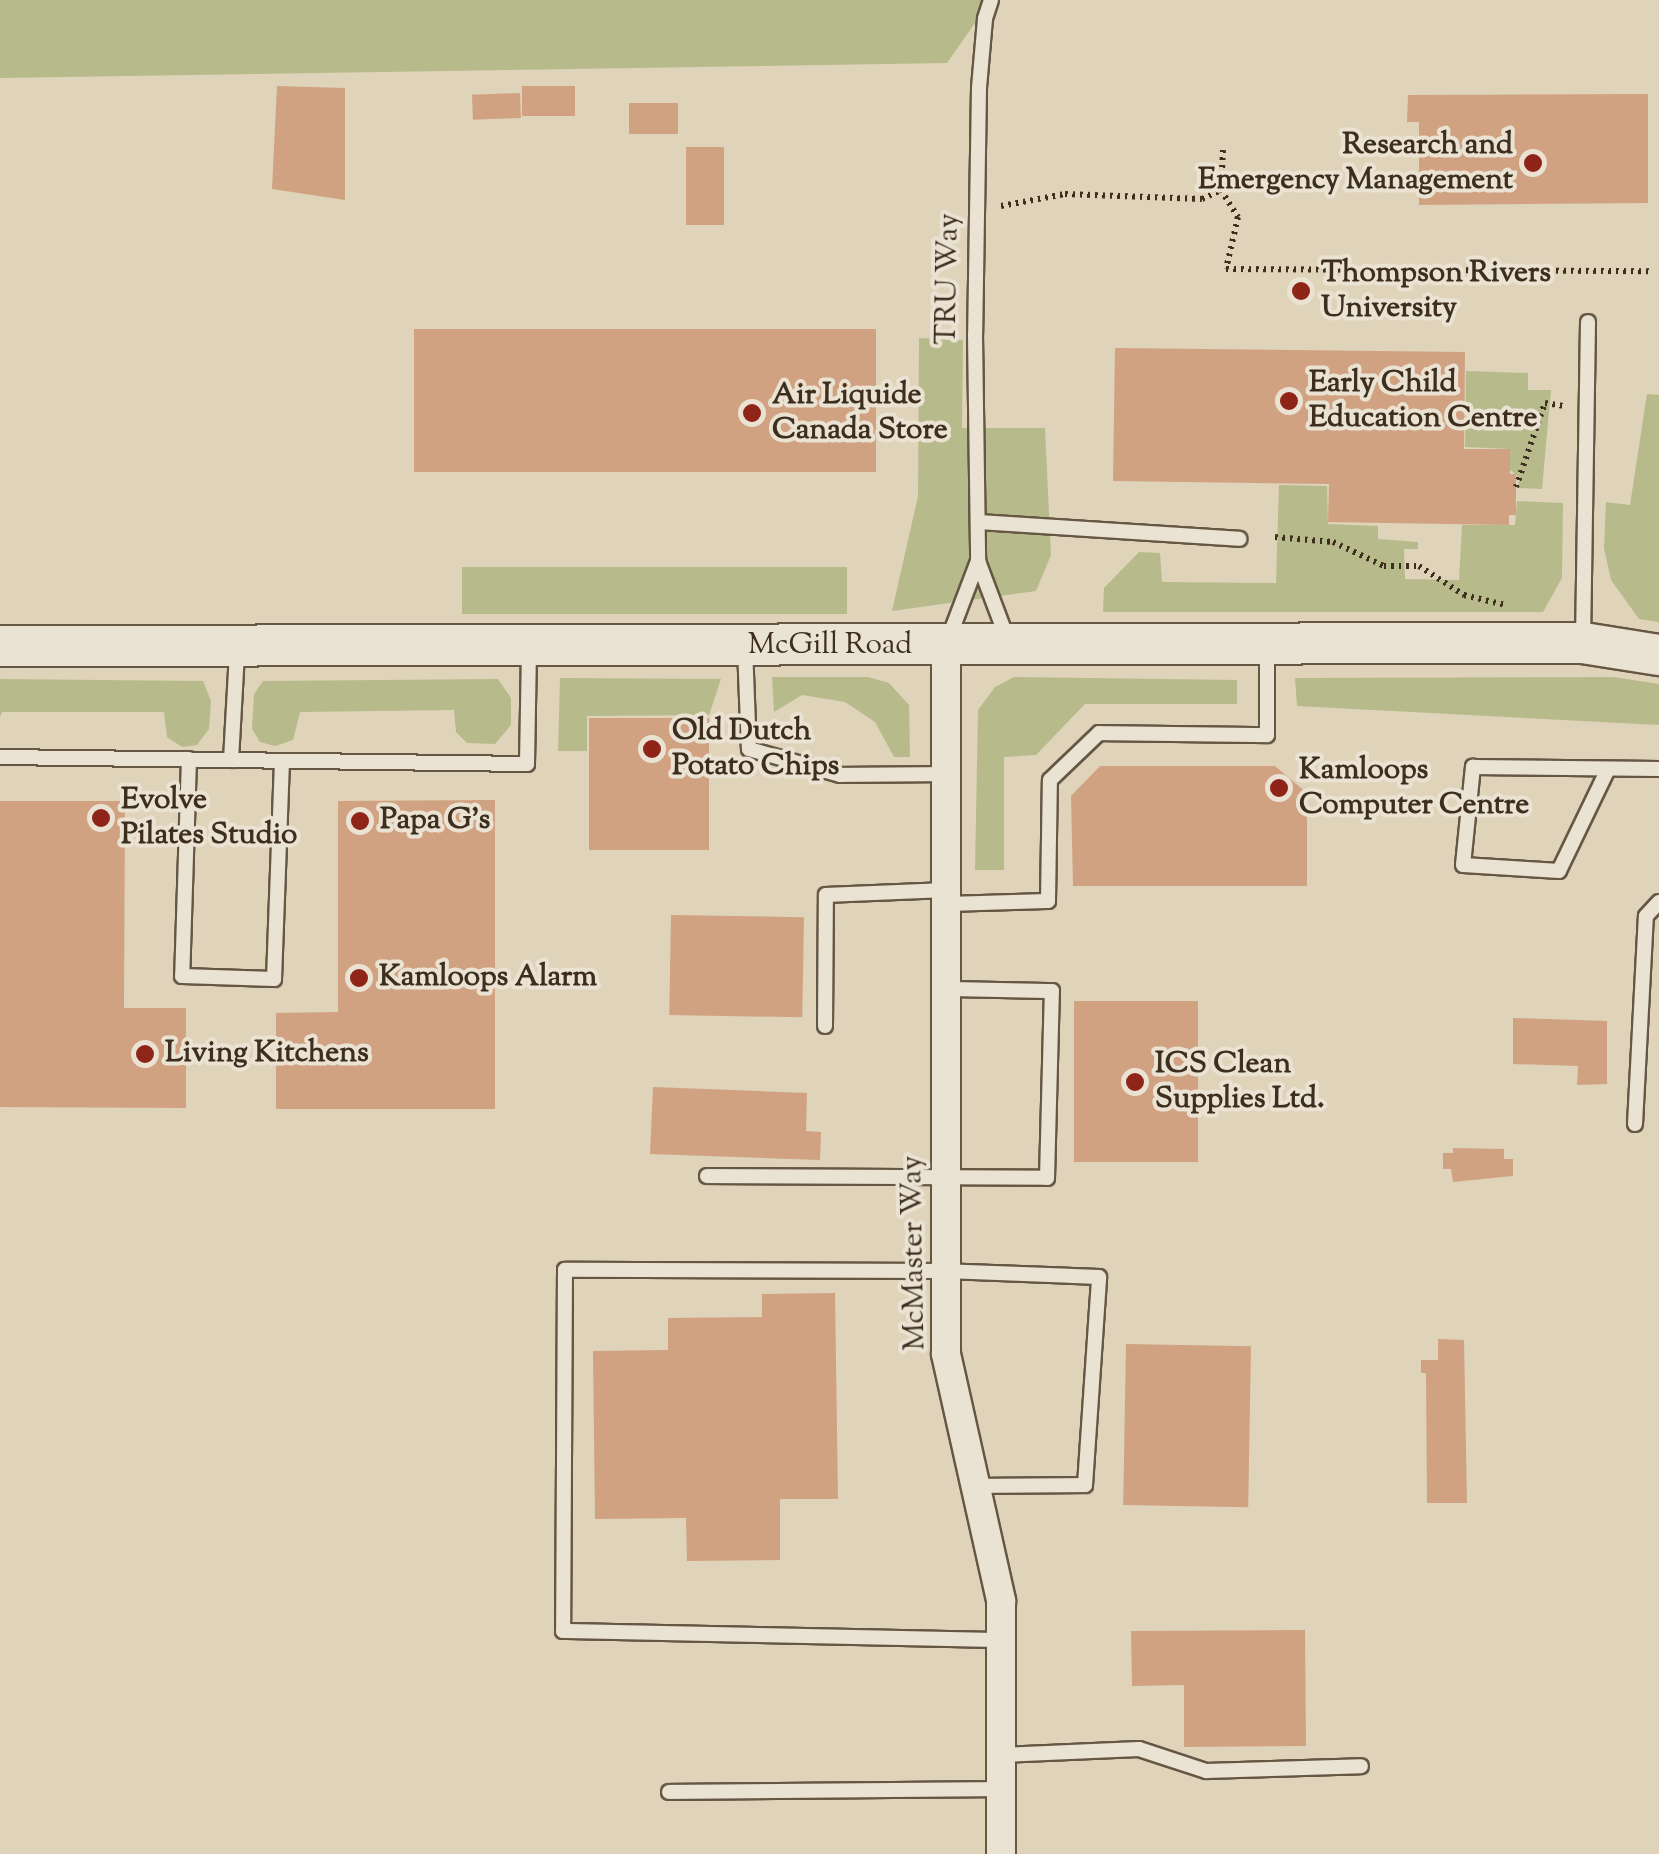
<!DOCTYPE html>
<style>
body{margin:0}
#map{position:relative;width:1659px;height:1854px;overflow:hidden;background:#dfd3b9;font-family:"Sorts Mill Goudy",serif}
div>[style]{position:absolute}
.green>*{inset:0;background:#b7bb8b;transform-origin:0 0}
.building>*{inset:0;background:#d0a281;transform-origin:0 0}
.path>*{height:6px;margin-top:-3px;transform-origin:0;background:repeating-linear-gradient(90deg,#3d2e1e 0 2.5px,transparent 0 7.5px)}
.roads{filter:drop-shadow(2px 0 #665745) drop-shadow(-2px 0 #665745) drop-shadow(0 2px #665745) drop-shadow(0 -2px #665745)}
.lane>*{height:14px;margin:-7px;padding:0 7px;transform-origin:7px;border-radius:7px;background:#eae2d2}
.street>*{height:28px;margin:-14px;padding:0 14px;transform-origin:14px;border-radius:14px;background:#eae2d2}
.secondary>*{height:40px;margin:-20px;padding:0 20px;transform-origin:20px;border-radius:20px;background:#eae2d2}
.dots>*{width:28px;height:28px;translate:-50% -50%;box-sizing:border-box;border:5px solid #eae2d2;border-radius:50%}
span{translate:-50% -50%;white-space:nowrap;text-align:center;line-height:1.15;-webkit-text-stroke:8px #eae2d2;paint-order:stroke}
.poi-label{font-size:30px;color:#3d2e1e;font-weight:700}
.right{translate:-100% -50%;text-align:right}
.left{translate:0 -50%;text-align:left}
.street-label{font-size:30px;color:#3d2e1e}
</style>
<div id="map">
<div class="green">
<div style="clip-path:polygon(0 0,991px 0,947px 63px,0 78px)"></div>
<div style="clip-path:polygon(919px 338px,963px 340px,962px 428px,1045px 428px,1051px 555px,1036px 591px,892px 611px,918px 496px)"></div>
<div style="clip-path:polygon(1466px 371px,1528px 373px,1528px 390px,1551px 390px,1542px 489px,1518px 488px,1519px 477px,1510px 470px,1510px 449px,1465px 447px)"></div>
<div style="clip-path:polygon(1647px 394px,1659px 395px,1659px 622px,1639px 619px,1611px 580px,1604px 548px,1606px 502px,1630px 505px)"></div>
<div style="clip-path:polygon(1279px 485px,1327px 486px,1328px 524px,1378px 526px,1378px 539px,1418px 542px,1418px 549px,1404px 549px,1405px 579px,1459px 580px,1462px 525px,1515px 525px,1517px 501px,1563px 503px,1562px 578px,1543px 612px,1103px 612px,1104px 588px,1139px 552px,1160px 553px,1162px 582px,1276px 583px)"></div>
<div style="left:462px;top:567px;width:385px;height:47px"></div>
<div style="clip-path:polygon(772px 677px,868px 677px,889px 683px,909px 705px,910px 757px,894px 757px,875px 722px,845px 702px,802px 695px,774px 712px)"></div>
<div style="clip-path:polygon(1014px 677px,1237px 680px,1237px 704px,1085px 704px,1036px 755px,1004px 757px,1004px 870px,975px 870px,978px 710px,995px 687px)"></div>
<div style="clip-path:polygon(1613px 677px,1659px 684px,1659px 725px,1297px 706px,1295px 678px)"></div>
<div style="clip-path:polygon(560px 678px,721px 679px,709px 715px,587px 716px,587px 751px,558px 751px)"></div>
<div style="clip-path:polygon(0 679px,203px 681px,211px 701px,209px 729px,197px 745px,182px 747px,167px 737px,164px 712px,2px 712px,0 717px)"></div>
<div style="clip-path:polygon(498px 679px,511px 698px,511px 725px,495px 744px,467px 743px,456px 732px,454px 710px,300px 712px,293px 740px,275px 746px,260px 742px,252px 729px,254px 694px,263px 681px)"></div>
</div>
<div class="building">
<div style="clip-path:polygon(277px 86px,345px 88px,345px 200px,272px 189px)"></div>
<div style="left:575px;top:86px;width:30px;height:53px;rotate:90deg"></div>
<div style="left:520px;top:93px;width:25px;height:48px;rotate:88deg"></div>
<div style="clip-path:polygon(1648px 94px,1648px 203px,1419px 205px,1419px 122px,1407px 122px,1408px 95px)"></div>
<div style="left:678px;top:103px;width:31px;height:49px;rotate:90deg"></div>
<div style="left:686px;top:147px;width:38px;height:78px"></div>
<div style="left:876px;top:329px;width:143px;height:462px;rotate:90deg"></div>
<div style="clip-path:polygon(1115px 348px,1465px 352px,1464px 449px,1510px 449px,1510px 474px,1516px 474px,1516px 515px,1509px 515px,1509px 525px,1328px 522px,1329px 484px,1113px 481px)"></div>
<div style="left:589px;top:718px;width:120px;height:132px"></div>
<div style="clip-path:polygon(1100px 766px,1275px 766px,1307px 793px,1307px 886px,1073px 886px,1071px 796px)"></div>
<div style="clip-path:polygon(495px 800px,495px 1109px,276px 1109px,276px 1013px,338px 1012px,338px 801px)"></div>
<div style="clip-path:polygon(0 801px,125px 801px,124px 1008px,186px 1008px,186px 1108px,0 1107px)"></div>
<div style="left:671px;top:915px;width:133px;height:100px;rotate:1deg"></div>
<div style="left:1074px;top:1001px;width:124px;height:161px"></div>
<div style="clip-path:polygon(1513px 1018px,1607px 1021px,1607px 1084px,1577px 1085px,1578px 1066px,1513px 1064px)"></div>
<div style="clip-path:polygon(653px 1087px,807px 1093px,806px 1131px,821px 1132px,820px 1160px,650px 1154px)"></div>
<div style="clip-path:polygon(1453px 1148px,1504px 1149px,1504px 1159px,1513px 1159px,1513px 1176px,1453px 1182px,1451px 1169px,1443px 1169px,1443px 1153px,1453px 1153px)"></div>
<div style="clip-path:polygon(835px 1293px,838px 1499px,780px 1499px,780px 1560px,687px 1561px,686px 1518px,595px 1519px,593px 1351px,668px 1350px,668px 1318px,762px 1317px,762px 1294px)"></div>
<div style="clip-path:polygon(1438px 1339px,1464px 1340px,1467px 1503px,1427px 1503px,1426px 1373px,1421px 1373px,1421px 1360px,1438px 1360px)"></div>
<div style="left:1126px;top:1344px;width:125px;height:161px;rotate:1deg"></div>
<div style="clip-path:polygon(1305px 1630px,1306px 1746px,1184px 1747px,1184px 1685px,1132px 1686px,1131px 1631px)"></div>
</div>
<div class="path">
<div style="left:1223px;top:150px;width:40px;rotate:92.9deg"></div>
<div style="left:1221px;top:190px;width:32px;rotate:58deg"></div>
<div style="left:1238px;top:217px;width:53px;rotate:103deg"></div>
<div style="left:1226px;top:269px;width:424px;rotate:0.3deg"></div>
<div style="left:1001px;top:206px;width:65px;rotate:-10.6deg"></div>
<div style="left:1065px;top:194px;width:137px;rotate:2.1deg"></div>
<div style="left:1202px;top:199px;width:21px;rotate:-25deg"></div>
<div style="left:1516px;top:487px;width:89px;rotate:-71deg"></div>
<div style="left:1545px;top:403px;width:20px;rotate:9deg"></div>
<div style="left:1275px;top:537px;width:58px;rotate:4.9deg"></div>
<div style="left:1333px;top:542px;width:56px;rotate:25.2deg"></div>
<div style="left:1384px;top:566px;width:35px"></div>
<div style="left:1419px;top:566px;width:54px;rotate:32.8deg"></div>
<div style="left:1464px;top:595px;width:42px;rotate:13.7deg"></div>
</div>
<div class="roads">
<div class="lane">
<div style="left:991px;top:0;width:20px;rotate:108deg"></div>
<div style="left:985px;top:19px;width:69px;rotate:95deg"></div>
<div style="left:979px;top:88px;width:247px;rotate:90.9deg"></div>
<div style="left:975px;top:335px;width:226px;rotate:89.2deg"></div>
<div style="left:978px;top:561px;width:82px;rotate:69.4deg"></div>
<div style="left:978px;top:522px;width:262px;rotate:3.7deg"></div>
<div style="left:948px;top:640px;width:85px;rotate:-69.2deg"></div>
<div style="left:1583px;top:641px;width:319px;rotate:-89.1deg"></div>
<div style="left:745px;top:647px;width:102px;rotate:87.8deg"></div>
<div style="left:749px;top:749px;width:95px;rotate:15.9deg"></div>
<div style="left:840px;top:775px;width:106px;rotate:-0.5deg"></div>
<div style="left:0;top:757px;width:527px;rotate:0.76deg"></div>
<div style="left:527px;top:764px;width:117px;rotate:-89deg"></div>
<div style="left:189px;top:759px;width:217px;rotate:91.8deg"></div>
<div style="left:182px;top:976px;width:92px;rotate:1.9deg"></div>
<div style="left:274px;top:979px;width:218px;rotate:-87.9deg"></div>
<div style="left:231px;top:760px;width:109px;rotate:-86.8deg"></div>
<div style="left:1608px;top:769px;width:113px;rotate:115.7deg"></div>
<div style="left:1559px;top:871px;width:96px;rotate:-176.4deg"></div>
<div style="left:1463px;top:865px;width:99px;rotate:-84.2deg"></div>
<div style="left:1473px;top:767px;width:186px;rotate:0.6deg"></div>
<div style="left:946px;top:904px;width:102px;rotate:-1.7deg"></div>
<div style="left:1048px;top:901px;width:121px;rotate:-89.1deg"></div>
<div style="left:1050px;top:780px;width:68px;rotate:-43.8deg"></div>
<div style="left:1099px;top:733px;width:168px;rotate:0.7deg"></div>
<div style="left:1267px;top:735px;width:89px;rotate:-90deg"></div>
<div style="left:825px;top:1026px;width:131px;rotate:-89.6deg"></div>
<div style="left:826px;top:895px;width:120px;rotate:-2.4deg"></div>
<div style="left:1635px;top:1124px;width:208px;rotate:-87deg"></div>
<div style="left:1646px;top:916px;width:19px;rotate:-47deg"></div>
<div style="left:707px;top:1176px;width:340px;rotate:0.3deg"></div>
<div style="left:1047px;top:1178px;width:187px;rotate:-88.5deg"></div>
<div style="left:1052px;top:991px;width:106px;rotate:-178.9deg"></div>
<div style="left:975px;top:1486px;width:110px;rotate:-0.5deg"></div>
<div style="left:1085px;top:1485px;width:208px;rotate:-86.1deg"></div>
<div style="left:1099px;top:1277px;width:153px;rotate:-177.8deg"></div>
<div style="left:946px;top:1271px;width:381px;rotate:-179.8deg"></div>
<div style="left:565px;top:1270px;width:361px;rotate:90.3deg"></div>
<div style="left:563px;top:1631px;width:438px;rotate:1.2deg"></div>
<div style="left:1001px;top:1755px;width:138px;rotate:-2.5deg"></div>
<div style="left:1139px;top:1749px;width:71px;rotate:18.2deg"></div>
<div style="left:1206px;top:1771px;width:155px;rotate:-1.8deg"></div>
<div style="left:669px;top:1792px;width:332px;rotate:-0.5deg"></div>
</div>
<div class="street">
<div style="left:946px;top:646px;width:708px;rotate:90deg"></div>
<div style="left:946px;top:1354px;width:253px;rotate:77.4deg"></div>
<div style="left:1001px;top:1601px;width:253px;rotate:90deg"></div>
</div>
<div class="secondary">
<div style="left:0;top:646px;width:1583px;rotate:-0.11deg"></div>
<div style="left:1583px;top:643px;width:77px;rotate:9deg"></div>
</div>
</div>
<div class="dots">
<div style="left:1533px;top:163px;background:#8f2418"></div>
<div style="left:1301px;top:291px;background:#8f2418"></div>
<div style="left:1289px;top:401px;background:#8f2418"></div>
<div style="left:752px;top:413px;background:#8f2418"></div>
<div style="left:652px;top:749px;background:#8f2418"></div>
<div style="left:1279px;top:788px;background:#8f2418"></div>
<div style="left:101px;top:818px;background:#8f2418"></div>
<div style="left:360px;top:821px;background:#8f2418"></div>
<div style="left:359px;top:978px;background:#8f2418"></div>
<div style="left:145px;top:1054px;background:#8f2418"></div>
<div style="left:1135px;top:1082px;background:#8f2418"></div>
</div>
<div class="poi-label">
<span class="right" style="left:1513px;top:163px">Research and<br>Emergency Management</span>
<span class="left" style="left:1321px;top:291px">Thompson Rivers<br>University</span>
<span class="left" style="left:1309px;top:401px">Early Child<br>Education Centre</span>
<span class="left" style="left:772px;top:413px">Air Liquide<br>Canada Store</span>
<span class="left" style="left:672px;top:749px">Old Dutch<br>Potato Chips</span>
<span class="left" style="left:1299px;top:788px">Kamloops<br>Computer Centre</span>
<span class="left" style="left:121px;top:818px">Evolve<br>Pilates Studio</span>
<span class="left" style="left:380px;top:821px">Papa G's</span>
<span class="left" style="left:379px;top:978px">Kamloops Alarm</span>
<span class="left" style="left:165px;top:1054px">Living Kitchens</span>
<span class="left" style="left:1155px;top:1082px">ICS Clean<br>Supplies Ltd.</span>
</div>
<div class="street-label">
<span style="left:949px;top:279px;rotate:-89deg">TRU Way</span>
<span style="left:830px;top:646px">McGill Road</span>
<span style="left:915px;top:1253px;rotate:-91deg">McMaster Way</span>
</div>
</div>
